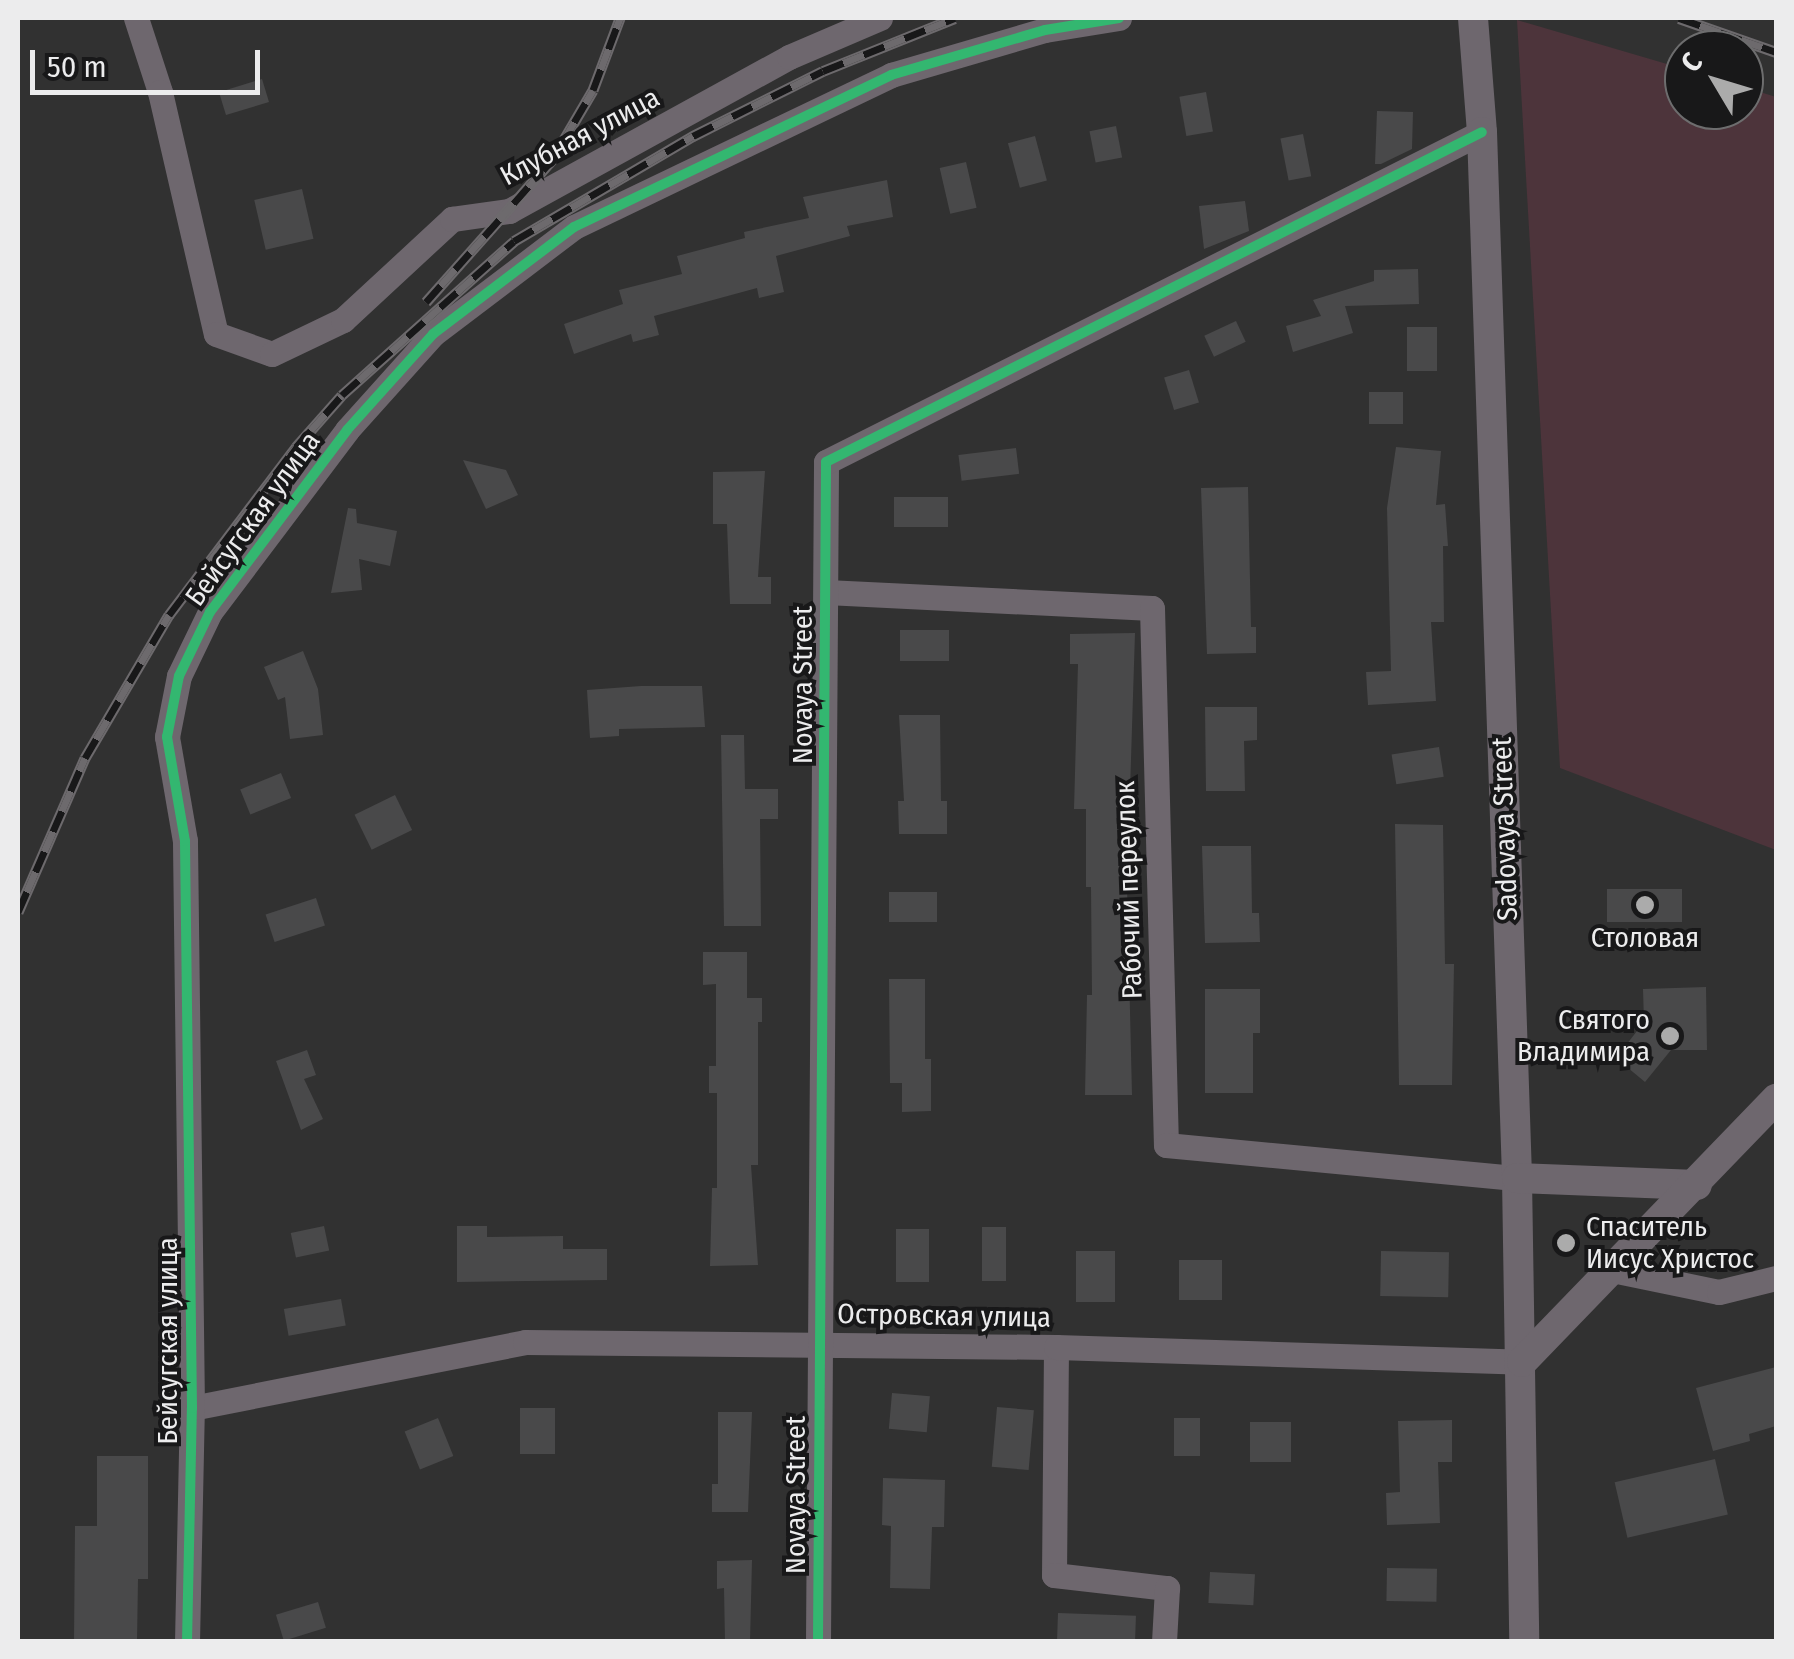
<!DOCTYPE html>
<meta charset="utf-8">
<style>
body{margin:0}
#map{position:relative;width:1794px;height:1659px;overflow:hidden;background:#313131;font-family:"Fira Sans Condensed",sans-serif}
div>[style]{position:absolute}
.green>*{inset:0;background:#4d343b}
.building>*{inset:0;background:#49494a;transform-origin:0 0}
.minor>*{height:25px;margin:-12.5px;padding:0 12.5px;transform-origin:12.5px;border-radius:12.5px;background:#6e676e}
.tertiary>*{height:30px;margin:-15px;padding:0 15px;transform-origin:15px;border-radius:15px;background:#6e676e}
.rail>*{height:11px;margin-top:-5.5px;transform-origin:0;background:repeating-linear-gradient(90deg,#181819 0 22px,#6d6a6d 0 44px);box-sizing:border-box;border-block:2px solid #6d6a6d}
.cycleway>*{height:10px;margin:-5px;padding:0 5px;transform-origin:5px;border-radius:5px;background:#33b770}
.dots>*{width:28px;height:28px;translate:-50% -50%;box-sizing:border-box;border:5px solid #181819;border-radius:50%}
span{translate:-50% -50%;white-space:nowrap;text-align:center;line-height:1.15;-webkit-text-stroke:8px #181819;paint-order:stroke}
.street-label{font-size:28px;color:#ececed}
.poi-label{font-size:28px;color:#ececed}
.right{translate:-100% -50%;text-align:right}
.left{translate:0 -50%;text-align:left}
.frame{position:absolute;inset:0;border:20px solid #ececed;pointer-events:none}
.north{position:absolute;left:1664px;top:30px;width:100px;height:100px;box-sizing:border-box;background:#181819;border:2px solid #6d6d6e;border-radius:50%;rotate:308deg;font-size:28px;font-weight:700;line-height:40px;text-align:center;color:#ececed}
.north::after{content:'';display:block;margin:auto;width:35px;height:45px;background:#ababab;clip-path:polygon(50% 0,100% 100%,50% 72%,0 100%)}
.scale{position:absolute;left:30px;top:50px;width:230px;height:45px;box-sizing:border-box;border:5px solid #ececed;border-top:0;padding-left:12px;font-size:30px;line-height:35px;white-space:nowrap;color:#ececed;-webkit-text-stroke:8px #181819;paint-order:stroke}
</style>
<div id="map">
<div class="green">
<div style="clip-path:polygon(1517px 20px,1684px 69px,1684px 110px,1744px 110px,1744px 87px,1776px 97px,1776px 850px,1560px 768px)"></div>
</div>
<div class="building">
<div style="left:262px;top:79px;width:24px;height:45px;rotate:73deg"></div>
<div style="left:1206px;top:92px;width:40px;height:27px;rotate:80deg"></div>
<div style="clip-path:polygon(1377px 111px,1413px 112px,1412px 149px,1381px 164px,1375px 164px)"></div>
<div style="left:1116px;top:126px;width:32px;height:27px;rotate:79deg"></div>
<div style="left:1303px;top:134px;width:43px;height:23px;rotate:79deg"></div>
<div style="left:1035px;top:136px;width:46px;height:28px;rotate:75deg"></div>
<div style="left:966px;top:162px;width:47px;height:27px;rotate:77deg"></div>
<div style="clip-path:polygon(887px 180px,893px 217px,847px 226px,850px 236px,776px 256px,784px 292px,759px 298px,757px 288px,654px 316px,659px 335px,633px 342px,631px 334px,574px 354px,564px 324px,623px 304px,619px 290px,682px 274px,677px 256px,745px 238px,744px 232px,809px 218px,803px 197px)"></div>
<div style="left:302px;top:189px;width:51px;height:49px;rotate:77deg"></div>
<div style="clip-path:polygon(1245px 201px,1249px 231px,1204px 249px,1199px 206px)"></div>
<div style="clip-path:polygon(1418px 269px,1419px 304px,1345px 306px,1353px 333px,1293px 352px,1286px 326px,1321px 316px,1313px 300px,1374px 281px,1374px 270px)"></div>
<div style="left:1236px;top:321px;width:23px;height:35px;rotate:65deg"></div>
<div style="left:1407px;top:327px;width:30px;height:44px"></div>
<div style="left:1189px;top:370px;width:34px;height:26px;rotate:73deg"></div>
<div style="left:1369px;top:392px;width:34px;height:32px"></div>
<div style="clip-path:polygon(1396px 447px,1441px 451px,1436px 505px,1445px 504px,1448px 546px,1443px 546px,1444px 622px,1431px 622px,1436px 701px,1368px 705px,1366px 672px,1391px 671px,1387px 508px)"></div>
<div style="left:1016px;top:448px;width:26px;height:58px;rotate:83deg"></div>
<div style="clip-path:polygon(463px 460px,506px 470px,518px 495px,486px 509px)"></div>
<div style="clip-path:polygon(765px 471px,758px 577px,771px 577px,771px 604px,730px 604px,727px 524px,713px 524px,713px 472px)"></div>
<div style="clip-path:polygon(1248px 487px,1251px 627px,1256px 627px,1256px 653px,1207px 654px,1201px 488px)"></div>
<div style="left:948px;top:497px;width:30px;height:54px;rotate:90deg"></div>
<div style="clip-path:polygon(348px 508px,356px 509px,357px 523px,397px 531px,390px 566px,359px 559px,362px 590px,331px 593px)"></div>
<div style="left:900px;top:630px;width:49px;height:31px"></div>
<div style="clip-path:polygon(1135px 633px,1127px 886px,1132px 1095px,1085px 1095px,1087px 995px,1092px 995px,1091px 887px,1086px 887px,1086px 809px,1074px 809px,1078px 664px,1070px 664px,1070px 634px)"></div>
<div style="clip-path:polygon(303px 651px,318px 689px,323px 735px,290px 739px,285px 697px,278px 700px,264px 667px)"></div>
<div style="clip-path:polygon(641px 686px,702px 686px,705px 727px,619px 729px,619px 736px,590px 738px,587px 690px)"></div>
<div style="clip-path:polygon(1205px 707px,1257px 707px,1257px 740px,1244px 741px,1245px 791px,1206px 791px)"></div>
<div style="clip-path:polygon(899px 715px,940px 715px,941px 801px,947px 801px,947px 834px,899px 834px,898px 801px,904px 801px)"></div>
<div style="clip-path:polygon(721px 735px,744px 735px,745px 789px,778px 789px,778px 819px,760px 819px,761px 926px,724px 926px)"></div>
<div style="left:1439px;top:747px;width:30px;height:48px;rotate:81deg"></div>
<div style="left:281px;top:773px;width:27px;height:44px;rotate:68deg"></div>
<div style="left:395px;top:795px;width:39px;height:45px;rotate:64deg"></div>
<div style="clip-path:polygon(1395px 824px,1443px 825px,1445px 964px,1454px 964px,1452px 1085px,1399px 1085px)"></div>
<div style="clip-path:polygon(1202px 846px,1251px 846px,1252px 913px,1259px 913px,1260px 942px,1205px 943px)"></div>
<div style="left:1607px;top:889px;width:75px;height:33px"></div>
<div style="left:937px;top:892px;width:30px;height:48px;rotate:90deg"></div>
<div style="left:316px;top:898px;width:29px;height:53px;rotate:72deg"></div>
<div style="clip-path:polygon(703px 952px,747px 952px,747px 998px,762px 998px,762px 1022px,758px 1022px,758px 1165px,751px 1165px,758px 1265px,710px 1266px,712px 1188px,717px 1188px,717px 1093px,709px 1093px,709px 1066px,716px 1066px,716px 984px,703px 985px)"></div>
<div style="clip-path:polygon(889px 979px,925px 979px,925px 1059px,931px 1059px,931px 1111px,902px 1112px,902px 1083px,890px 1083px)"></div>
<div style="clip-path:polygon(1706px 987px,1707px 1050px,1671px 1050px,1645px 1082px,1616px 1058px,1644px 1022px,1643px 989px)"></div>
<div style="clip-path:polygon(1205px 989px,1260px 989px,1260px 1033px,1253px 1033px,1253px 1093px,1205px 1093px)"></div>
<div style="clip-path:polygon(307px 1050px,316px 1075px,304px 1079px,323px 1119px,301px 1130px,276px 1061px)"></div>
<div style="left:324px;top:1226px;width:25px;height:34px;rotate:78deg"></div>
<div style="clip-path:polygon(457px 1226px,487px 1226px,487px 1237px,563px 1236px,563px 1249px,607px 1249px,607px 1280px,457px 1282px)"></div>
<div style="left:982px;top:1227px;width:24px;height:54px"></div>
<div style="left:896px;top:1229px;width:33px;height:53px"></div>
<div style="left:1076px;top:1251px;width:39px;height:51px"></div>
<div style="left:1381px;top:1251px;width:68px;height:45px;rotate:1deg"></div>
<div style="left:1179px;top:1260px;width:43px;height:40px"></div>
<div style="left:341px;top:1299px;width:27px;height:58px;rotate:80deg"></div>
<div style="clip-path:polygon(1776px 1367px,1776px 1426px,1749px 1434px,1750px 1441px,1713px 1451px,1696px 1388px)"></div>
<div style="left:892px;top:1393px;width:38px;height:36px;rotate:5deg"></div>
<div style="left:997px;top:1407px;width:37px;height:60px;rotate:5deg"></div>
<div style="left:520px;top:1408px;width:35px;height:46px"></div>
<div style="clip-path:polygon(718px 1412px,752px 1412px,748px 1512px,712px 1512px,712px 1484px,718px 1484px)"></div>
<div style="left:438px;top:1418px;width:41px;height:36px;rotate:68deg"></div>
<div style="left:1174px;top:1418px;width:26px;height:38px"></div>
<div style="clip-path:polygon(1452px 1420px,1452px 1462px,1438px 1462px,1440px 1523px,1387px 1525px,1386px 1493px,1400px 1492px,1398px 1421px)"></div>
<div style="left:1250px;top:1422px;width:41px;height:40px"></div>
<div style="clip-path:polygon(97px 1456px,148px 1456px,148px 1579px,138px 1579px,137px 1642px,74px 1642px,75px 1526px,97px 1526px)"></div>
<div style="left:1715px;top:1459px;width:57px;height:103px;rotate:77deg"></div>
<div style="clip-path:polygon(883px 1478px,945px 1480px,944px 1527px,932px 1527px,930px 1589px,890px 1588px,891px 1526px,882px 1525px)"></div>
<div style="clip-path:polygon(752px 1560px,750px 1642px,725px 1642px,724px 1588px,717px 1589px,717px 1561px)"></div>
<div style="left:1387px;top:1568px;width:50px;height:33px;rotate:1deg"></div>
<div style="left:1210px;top:1572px;width:45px;height:31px;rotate:3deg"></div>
<div style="left:318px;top:1602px;width:27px;height:44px;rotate:73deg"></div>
<div style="left:1058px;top:1613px;width:78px;height:27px;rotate:2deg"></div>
</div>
<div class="minor">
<div style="left:136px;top:18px;width:78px;rotate:72deg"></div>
<div style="left:160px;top:92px;width:248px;rotate:77deg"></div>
<div style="left:216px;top:334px;width:59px;rotate:19.7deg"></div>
<div style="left:272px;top:354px;width:79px;rotate:-25.6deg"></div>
<div style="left:343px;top:320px;width:149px;rotate:-42.8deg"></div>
<div style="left:452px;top:219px;width:58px;rotate:-8deg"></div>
<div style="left:509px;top:211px;width:320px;rotate:-28.8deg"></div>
<div style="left:789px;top:57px;width:99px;rotate:-23.2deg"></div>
<div style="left:826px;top:592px;width:326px;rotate:2.8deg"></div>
<div style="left:1152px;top:608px;width:537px;rotate:88.51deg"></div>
<div style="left:1166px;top:1145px;width:353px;rotate:5.4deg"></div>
<div style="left:1612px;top:1270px;width:109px;rotate:11.6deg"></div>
<div style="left:1719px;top:1292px;width:59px;rotate:-13.8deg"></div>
<div style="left:1056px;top:1347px;width:228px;rotate:90.5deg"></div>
<div style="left:1054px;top:1575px;width:114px;rotate:6.6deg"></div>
<div style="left:1167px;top:1588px;width:54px;rotate:93.2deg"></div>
<div style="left:192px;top:1408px;width:339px;rotate:-11.2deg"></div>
<div style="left:525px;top:1342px;width:531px;rotate:0.54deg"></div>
<div style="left:1056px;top:1347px;width:466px;rotate:1.8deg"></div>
<div style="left:187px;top:1642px;width:234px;rotate:-88.8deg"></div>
<div style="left:192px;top:1408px;width:567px;rotate:-90.71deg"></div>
<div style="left:185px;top:841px;width:106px;rotate:-99.8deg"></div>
<div style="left:167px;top:737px;width:62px;rotate:-78.9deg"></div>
<div style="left:179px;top:676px;width:71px;rotate:-64.2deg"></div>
<div style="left:210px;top:612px;width:228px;rotate:-53deg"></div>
<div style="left:347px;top:430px;width:129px;rotate:-48.1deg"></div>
<div style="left:433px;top:334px;width:177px;rotate:-37.2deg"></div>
<div style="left:574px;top:227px;width:352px;rotate:-25.6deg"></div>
<div style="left:891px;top:75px;width:160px;rotate:-16.3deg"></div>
<div style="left:1045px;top:30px;width:75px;rotate:-9.2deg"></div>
<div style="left:818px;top:1642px;width:1180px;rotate:-89.61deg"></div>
<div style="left:826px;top:462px;width:734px;rotate:-26.7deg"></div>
</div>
<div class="tertiary">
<div style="left:1473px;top:18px;width:114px;rotate:85.5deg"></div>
<div style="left:1482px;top:132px;width:1047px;rotate:88.08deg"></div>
<div style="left:1517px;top:1178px;width:464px;rotate:89.1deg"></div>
<div style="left:1517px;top:1178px;width:180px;rotate:2.2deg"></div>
<div style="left:1522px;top:1362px;width:366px;rotate:-46deg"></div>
</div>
<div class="rail">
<div style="left:1679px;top:18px;width:103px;rotate:19.3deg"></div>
<div style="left:426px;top:302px;width:190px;rotate:-48.4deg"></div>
<div style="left:552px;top:160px;width:81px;rotate:-59.6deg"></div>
<div style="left:593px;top:90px;width:77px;rotate:-69.4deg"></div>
<div style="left:18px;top:912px;width:168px;rotate:-66.5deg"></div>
<div style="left:85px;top:758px;width:166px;rotate:-59.6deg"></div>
<div style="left:169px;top:615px;width:211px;rotate:-52.9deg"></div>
<div style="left:296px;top:447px;width:69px;rotate:-48.5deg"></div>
<div style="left:342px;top:395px;width:231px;rotate:-41.8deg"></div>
<div style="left:514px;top:241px;width:208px;rotate:-30.4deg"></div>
<div style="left:693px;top:136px;width:145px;rotate:-26.6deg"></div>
<div style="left:823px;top:71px;width:142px;rotate:-21.9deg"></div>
</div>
<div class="cycleway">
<div style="left:187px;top:1642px;width:234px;rotate:-88.8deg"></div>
<div style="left:192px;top:1408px;width:567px;rotate:-90.71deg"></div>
<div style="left:185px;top:841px;width:106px;rotate:-99.8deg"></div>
<div style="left:167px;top:737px;width:62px;rotate:-78.9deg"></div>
<div style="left:179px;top:676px;width:71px;rotate:-64.2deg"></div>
<div style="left:210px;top:612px;width:228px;rotate:-53deg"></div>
<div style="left:347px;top:430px;width:129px;rotate:-48.1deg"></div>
<div style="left:433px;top:334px;width:177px;rotate:-37.2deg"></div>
<div style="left:574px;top:227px;width:352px;rotate:-25.6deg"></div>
<div style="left:891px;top:75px;width:160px;rotate:-16.3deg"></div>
<div style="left:1045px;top:30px;width:75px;rotate:-9.2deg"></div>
<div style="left:818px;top:1642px;width:1180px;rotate:-89.61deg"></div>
<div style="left:826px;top:462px;width:734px;rotate:-26.7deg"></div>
</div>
<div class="dots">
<div style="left:1645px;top:905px;background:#ababab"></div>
<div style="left:1670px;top:1036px;background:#ababab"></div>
<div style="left:1566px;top:1243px;background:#ababab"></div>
</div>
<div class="street-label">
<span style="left:580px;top:137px;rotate:-28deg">Клубная улица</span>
<span style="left:253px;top:519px;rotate:-54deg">Бейсугская улица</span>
<span style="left:803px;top:685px;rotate:-90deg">Novaya Street</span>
<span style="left:1505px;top:829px;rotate:-92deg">Sadovaya Street</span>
<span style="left:1129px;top:890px;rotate:-92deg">Рабочий переулок</span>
<span style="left:944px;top:1316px;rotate:1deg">Островская улица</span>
<span style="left:168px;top:1341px;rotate:-90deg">Бейсугская улица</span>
<span style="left:796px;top:1495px;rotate:-90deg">Novaya Street</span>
</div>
<div class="poi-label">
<span style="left:1645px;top:938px">Столовая</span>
<span class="right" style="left:1650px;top:1036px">Святого<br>Владимира</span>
<span class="left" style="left:1586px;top:1243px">Спаситель<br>Иисус Христос</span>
</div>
<div class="frame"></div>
<div class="north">С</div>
<div class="scale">50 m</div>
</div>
